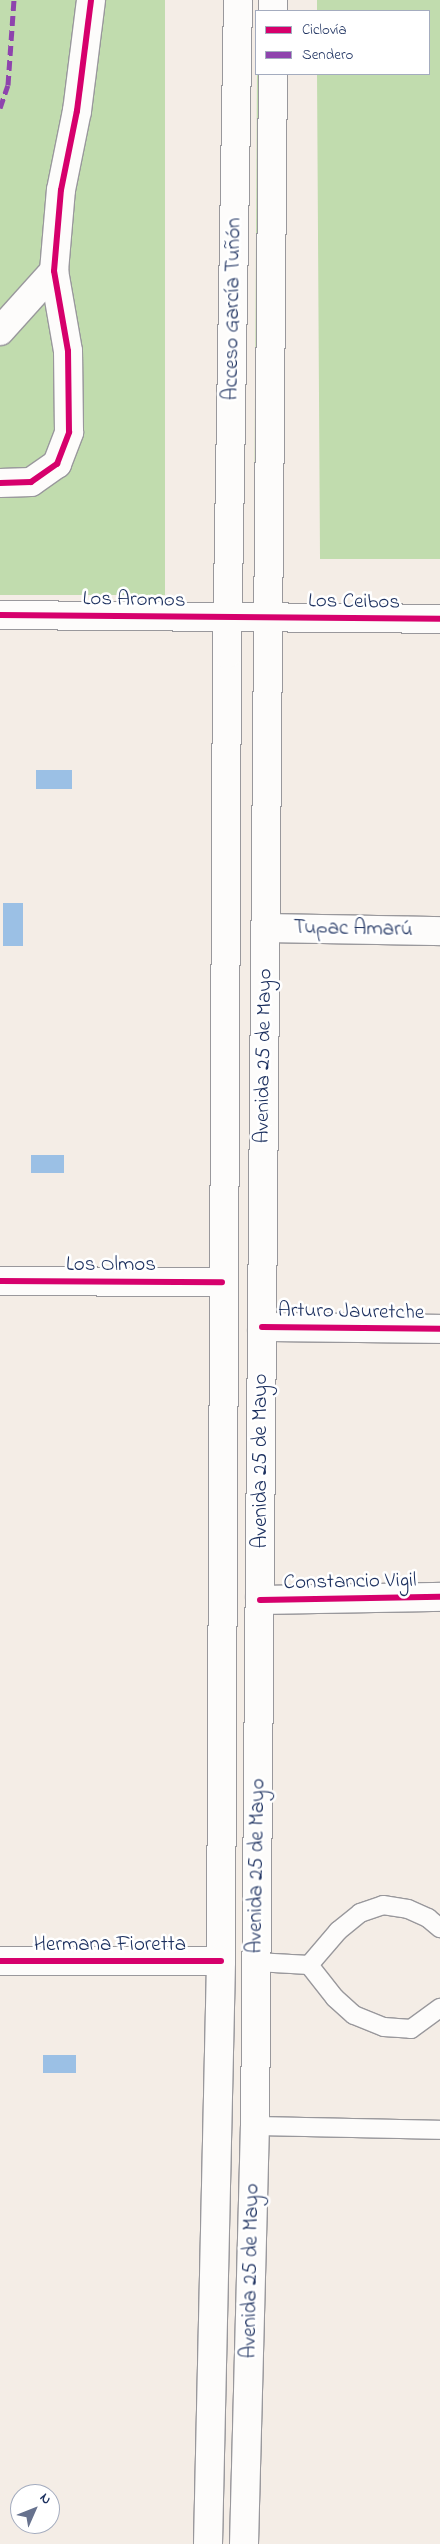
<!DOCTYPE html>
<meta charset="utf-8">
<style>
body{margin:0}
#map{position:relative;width:440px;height:2544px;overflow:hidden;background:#f4ede6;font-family:"Indie Flower",sans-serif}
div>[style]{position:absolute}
.green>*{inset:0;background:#c1dcae;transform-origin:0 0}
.water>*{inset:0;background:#9bc0e5;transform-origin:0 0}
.roads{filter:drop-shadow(1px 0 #99989c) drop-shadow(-1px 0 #99989c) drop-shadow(0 1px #99989c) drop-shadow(0 -1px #99989c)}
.service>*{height:18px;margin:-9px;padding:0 9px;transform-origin:9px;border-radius:9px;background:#fdfcfb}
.minor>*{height:28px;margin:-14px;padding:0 14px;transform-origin:14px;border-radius:14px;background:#fdfcfb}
.tertiary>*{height:28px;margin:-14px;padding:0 14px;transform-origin:14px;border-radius:14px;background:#fdfcfb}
.secondary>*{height:28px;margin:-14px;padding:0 14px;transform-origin:14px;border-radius:14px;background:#fdfcfb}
.quiet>*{height:5px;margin-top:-2.5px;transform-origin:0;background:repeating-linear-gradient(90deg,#8e44ad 0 10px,transparent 0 15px)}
.cycleway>*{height:6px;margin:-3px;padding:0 3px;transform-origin:3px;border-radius:3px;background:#d6006c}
span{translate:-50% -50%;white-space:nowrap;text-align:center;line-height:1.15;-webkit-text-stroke:5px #fff;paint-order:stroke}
.street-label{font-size:21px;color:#1b2f5e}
.legend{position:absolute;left:255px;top:10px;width:175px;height:65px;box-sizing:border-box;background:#fff;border:1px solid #a4acbf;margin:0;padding:6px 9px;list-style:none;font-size:15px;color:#1b2f5e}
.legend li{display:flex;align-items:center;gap:10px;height:25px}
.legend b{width:25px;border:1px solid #a4acbf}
.north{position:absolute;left:10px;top:2484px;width:50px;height:50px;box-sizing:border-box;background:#fff;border:1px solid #a4acbf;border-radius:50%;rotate:46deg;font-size:14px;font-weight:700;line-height:20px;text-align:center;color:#1b2f5e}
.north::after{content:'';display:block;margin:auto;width:18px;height:22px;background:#67728e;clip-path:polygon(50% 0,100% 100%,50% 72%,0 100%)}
</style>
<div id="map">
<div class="green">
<div style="left:0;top:0;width:165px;height:595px"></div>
<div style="clip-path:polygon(317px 0,440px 0,440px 559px,320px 559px,317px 74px,429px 74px,429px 11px,317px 11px)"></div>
<div style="clip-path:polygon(257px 74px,262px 74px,258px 555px,254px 555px)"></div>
</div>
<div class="water">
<div style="left:36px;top:770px;width:36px;height:19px"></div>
<div style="left:3px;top:903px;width:20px;height:43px"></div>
<div style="left:31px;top:1155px;width:33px;height:18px"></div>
<div style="left:43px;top:2055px;width:33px;height:18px"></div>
</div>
<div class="roads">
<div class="service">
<div style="left:256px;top:1962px;width:53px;rotate:3.2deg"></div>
<div style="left:309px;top:1965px;width:42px;rotate:51.8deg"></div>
<div style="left:335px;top:1998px;width:25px;rotate:42deg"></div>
<div style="left:354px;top:2015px;width:32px;rotate:22deg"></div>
<div style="left:384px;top:2027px;width:27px;rotate:4deg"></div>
<div style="left:411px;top:2029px;width:36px;rotate:-36deg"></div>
<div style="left:309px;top:1965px;width:45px;rotate:-49.5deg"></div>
<div style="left:338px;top:1931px;width:28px;rotate:-39deg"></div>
<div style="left:360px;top:1913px;width:24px;rotate:-19deg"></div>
<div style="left:383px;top:1905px;width:25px;rotate:9deg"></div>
<div style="left:408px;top:1909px;width:22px;rotate:24deg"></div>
<div style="left:428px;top:1918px;width:16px;rotate:40deg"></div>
<div style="left:255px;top:2126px;width:185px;rotate:1.2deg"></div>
</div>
<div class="minor">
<div style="left:0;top:331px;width:81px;rotate:-48deg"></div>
<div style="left:0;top:483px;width:31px;rotate:-2deg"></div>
<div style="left:31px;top:482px;width:32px;rotate:-35deg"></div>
<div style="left:57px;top:464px;width:34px;rotate:-69deg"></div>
<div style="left:69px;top:432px;width:81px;rotate:-90.7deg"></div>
<div style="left:68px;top:351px;width:81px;rotate:-99.9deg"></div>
<div style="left:54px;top:271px;width:81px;rotate:-85.1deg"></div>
<div style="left:61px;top:190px;width:81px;rotate:-78.6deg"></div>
<div style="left:77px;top:111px;width:112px;rotate:-82.8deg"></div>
<div style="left:266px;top:928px;width:174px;rotate:1deg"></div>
<div style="left:0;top:1281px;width:222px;rotate:0.3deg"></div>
<div style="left:262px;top:1327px;width:178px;rotate:0.6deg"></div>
<div style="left:260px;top:1600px;width:180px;rotate:-1deg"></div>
<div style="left:0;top:1961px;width:221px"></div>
</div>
<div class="tertiary">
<div style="left:0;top:615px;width:440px;rotate:0.5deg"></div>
</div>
<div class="secondary">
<div style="left:273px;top:11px;width:11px;rotate:-90deg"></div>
<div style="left:208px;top:2544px;width:583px;rotate:-88.72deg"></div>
<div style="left:221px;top:1961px;width:1307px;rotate:-89.74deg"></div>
<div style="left:227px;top:654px;width:654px;rotate:-89.04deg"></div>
<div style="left:244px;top:2544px;width:418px;rotate:-88.5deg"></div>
<div style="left:255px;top:2126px;width:2052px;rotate:-89.5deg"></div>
</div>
</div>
<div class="quiet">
<div style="left:0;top:108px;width:24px;rotate:-71deg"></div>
<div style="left:8px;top:85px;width:85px;rotate:-86deg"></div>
</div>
<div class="cycleway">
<div style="left:0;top:483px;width:31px;rotate:-2deg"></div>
<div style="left:31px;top:482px;width:32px;rotate:-35deg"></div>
<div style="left:57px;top:464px;width:34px;rotate:-69deg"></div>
<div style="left:69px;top:432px;width:81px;rotate:-90.7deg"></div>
<div style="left:68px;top:351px;width:81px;rotate:-99.9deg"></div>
<div style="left:54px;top:271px;width:81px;rotate:-85.1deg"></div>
<div style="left:61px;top:190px;width:81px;rotate:-78.6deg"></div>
<div style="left:77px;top:111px;width:112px;rotate:-82.8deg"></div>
<div style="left:0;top:615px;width:440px;rotate:0.5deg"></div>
<div style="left:0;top:1281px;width:222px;rotate:0.3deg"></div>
<div style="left:262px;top:1327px;width:178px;rotate:0.6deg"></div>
<div style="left:260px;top:1600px;width:180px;rotate:-1deg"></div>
<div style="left:0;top:1961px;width:221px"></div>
</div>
<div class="street-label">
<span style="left:233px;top:309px;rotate:-89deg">Acceso García Tuñón</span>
<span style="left:134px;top:600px;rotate:1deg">Los Aromos</span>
<span style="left:354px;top:602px;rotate:1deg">Los Ceibos</span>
<span style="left:353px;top:929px;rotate:1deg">Tupac Amarú</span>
<span style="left:264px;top:1056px;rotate:-89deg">Avenida 25 de Mayo</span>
<span style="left:111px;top:1265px">Los Olmos</span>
<span style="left:351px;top:1312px;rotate:1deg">Arturo Jauretche</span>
<span style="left:261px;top:1461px;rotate:-90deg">Avenida 25 de Mayo</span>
<span style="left:350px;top:1582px;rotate:-1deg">Constancio Vigil</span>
<span style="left:257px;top:1866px;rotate:-89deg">Avenida 25 de Mayo</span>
<span style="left:110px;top:1945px">Hermana Fioretta</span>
<span style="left:251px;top:2271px;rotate:-89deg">Avenida 25 de Mayo</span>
</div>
<ul class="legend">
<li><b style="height:6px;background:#d6006c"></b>Ciclovía</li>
<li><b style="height:6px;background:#8e44ad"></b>Sendero</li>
</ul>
<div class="north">N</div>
</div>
